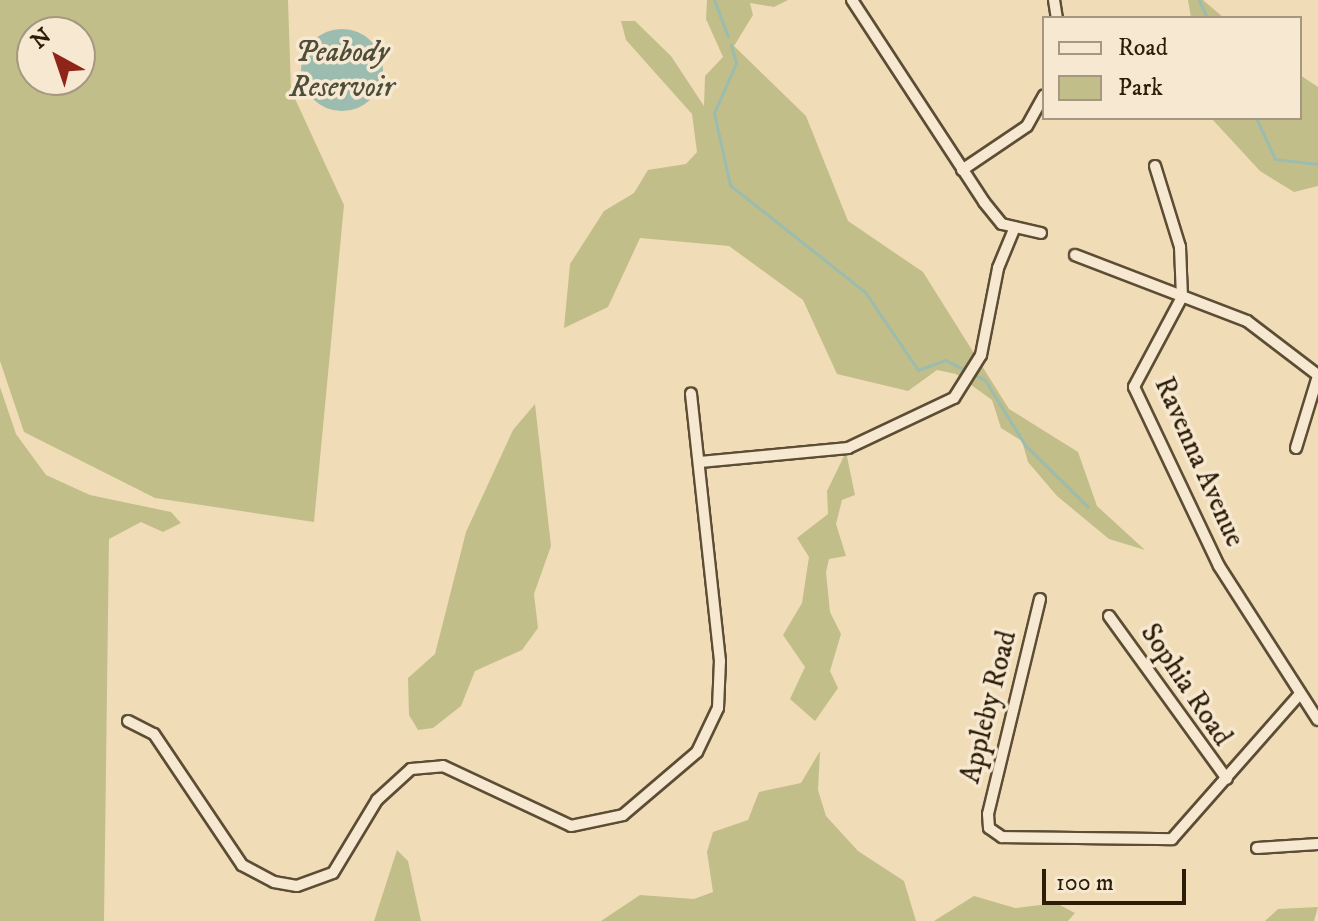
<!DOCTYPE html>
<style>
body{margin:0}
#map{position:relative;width:1318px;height:921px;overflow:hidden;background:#f1dcb8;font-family:"IM FELL DW Pica",serif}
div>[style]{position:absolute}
.green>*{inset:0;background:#c2be89}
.water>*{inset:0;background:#9bbcae}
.round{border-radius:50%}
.stream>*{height:3px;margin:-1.5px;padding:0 1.5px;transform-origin:1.5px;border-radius:1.5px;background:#9bbcae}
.roads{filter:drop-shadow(2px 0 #5c4d34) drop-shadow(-2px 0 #5c4d34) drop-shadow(0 2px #5c4d34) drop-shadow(0 -2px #5c4d34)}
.minor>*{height:10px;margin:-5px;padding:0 5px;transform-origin:5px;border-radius:5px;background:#f6e8d1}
span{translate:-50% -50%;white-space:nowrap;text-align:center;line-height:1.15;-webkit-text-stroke:7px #f6e8d1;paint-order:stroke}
.street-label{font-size:28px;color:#2b1d08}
.water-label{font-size:30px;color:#4d4d3a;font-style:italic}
.legend{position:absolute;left:1042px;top:16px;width:260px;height:104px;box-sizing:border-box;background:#f6e8d1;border:2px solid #a59781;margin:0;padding:10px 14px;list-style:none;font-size:24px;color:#2b1d08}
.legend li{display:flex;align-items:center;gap:16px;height:40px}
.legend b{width:40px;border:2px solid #a59781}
.north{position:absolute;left:16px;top:16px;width:80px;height:80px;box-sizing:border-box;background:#f6e8d1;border:2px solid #a59781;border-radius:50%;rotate:320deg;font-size:22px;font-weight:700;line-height:32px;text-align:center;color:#2b1d08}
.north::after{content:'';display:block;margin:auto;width:28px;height:36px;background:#8f2418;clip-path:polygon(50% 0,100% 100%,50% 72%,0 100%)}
.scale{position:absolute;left:1042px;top:869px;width:144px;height:36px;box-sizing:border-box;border:4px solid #2b1d08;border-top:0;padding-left:10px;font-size:24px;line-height:28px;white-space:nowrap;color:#2b1d08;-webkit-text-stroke:6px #f6e8d1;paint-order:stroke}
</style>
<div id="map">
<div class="green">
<div style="clip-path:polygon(evenodd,0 0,288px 0,291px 90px,344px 205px,314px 522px,155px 498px,24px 432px,0 361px,0 0,80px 32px,80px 80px,32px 80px,32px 32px,80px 32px)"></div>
<div style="clip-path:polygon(707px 0,788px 0,774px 7px,750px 3px,753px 15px,734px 46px,806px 116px,848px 221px,923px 272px,1009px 409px,1078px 452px,1097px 506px,1145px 550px,1109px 539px,1057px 496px,1028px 462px,1022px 441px,1001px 428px,992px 400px,956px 374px,937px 370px,908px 391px,837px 374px,803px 300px,729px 246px,640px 238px,608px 307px,564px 328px,570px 264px,604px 211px,634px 193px,648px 170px,686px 164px,697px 152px,692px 114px,626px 40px,621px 21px,635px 21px,671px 56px,704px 106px,705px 76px,723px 57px,706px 19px)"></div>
<div style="clip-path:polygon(1188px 0,1203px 0,1224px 18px,1191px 18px)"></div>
<div style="clip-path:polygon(1300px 75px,1318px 87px,1318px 186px,1294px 192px,1260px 171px,1211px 118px,1300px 118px)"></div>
<div style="clip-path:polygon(0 387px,16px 434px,46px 475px,90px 495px,171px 512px,181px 523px,163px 532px,141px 522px,109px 539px,104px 921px,0 921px)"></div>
<div style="clip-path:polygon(535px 404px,551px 546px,534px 594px,538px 628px,522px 650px,475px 671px,461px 706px,433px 728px,418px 730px,409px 715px,408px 678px,435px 654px,466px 532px,513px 430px)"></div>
<div style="clip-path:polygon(846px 452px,855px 495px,842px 500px,836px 524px,846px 556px,829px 559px,826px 572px,830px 612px,841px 634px,830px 671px,838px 688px,815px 721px,790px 699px,805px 667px,783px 635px,802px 603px,809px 557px,797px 538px,828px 514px,827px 491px)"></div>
<div style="clip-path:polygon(820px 751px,818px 790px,826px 816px,858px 851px,904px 881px,916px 921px,601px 921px,640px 895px,694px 899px,713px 892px,707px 852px,713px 832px,748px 820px,759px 792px,801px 783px)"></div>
<div style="clip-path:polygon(397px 850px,408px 861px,421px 921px,374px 921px)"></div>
<div style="clip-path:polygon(974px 896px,1015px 908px,1056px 903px,1075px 913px,1068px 921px,934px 921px)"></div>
<div style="clip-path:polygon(1318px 907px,1314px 921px,1265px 921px,1278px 909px)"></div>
</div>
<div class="water">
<div class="round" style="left:301px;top:29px;width:82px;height:82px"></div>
</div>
<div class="stream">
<div style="left:714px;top:0;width:39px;rotate:69deg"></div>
<div style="left:1199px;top:0;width:20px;rotate:66deg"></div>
<div style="left:731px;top:45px;width:19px;rotate:74deg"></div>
<div style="left:736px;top:63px;width:55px;rotate:113.7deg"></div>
<div style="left:714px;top:113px;width:74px;rotate:77.5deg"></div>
<div style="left:730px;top:185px;width:172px;rotate:38.4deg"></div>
<div style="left:865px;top:292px;width:94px;rotate:55.8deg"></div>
<div style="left:918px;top:370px;width:29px;rotate:-20deg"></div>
<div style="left:945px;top:360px;width:45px;rotate:26.6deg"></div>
<div style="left:985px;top:380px;width:76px;rotate:58.4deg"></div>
<div style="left:1025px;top:445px;width:88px;rotate:44.5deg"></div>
<div style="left:1256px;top:118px;width:45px;rotate:65.1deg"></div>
<div style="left:1275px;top:159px;width:43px;rotate:6.6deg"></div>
</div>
<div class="roads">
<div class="minor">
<div style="left:852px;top:0;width:241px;rotate:56.8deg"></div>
<div style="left:984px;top:202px;width:28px;rotate:51deg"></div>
<div style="left:1002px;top:224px;width:40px;rotate:13deg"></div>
<div style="left:1054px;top:0;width:18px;rotate:81deg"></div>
<div style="left:1155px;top:166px;width:85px;rotate:72.8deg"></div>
<div style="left:1180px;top:247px;width:50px;rotate:87.7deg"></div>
<div style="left:1182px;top:297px;width:102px;rotate:118.1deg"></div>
<div style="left:1134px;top:387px;width:198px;rotate:64.6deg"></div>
<div style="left:1219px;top:566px;width:183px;rotate:57.3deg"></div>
<div style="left:962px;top:170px;width:78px;rotate:-34.1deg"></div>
<div style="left:1027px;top:126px;width:35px;rotate:-61deg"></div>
<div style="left:1075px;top:255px;width:184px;rotate:21deg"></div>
<div style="left:1247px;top:321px;width:89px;rotate:37.3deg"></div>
<div style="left:1296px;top:448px;width:75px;rotate:-73deg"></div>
<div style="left:700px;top:462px;width:149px;rotate:-5.4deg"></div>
<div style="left:848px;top:448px;width:117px;rotate:-25.3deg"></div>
<div style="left:954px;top:398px;width:51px;rotate:-57.9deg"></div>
<div style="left:981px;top:355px;width:89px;rotate:-78.9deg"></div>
<div style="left:998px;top:268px;width:44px;rotate:-67.5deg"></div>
<div style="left:1040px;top:599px;width:221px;rotate:103.6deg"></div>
<div style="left:988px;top:814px;width:14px;rotate:86deg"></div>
<div style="left:989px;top:828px;width:16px;rotate:35deg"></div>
<div style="left:1002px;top:837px;width:170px;rotate:0.7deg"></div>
<div style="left:1172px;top:839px;width:193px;rotate:-48.6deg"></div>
<div style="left:1109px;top:616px;width:201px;rotate:54.1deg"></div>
<div style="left:128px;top:721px;width:29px;rotate:27deg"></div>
<div style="left:154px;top:734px;width:158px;rotate:56.1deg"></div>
<div style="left:242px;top:865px;width:36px;rotate:28deg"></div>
<div style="left:274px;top:882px;width:23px;rotate:10deg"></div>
<div style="left:297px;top:886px;width:38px;rotate:-20deg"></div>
<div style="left:333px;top:873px;width:85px;rotate:-58.9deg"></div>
<div style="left:377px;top:800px;width:46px;rotate:-42.4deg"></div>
<div style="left:411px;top:769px;width:32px;rotate:-5deg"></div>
<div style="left:443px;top:766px;width:141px;rotate:25.1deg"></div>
<div style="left:571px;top:826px;width:53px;rotate:-11.9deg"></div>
<div style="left:623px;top:815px;width:97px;rotate:-40.4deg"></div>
<div style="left:697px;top:752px;width:49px;rotate:-64.5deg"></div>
<div style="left:718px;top:708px;width:47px;rotate:-87.6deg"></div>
<div style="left:720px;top:661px;width:269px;rotate:-96.2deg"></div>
<div style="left:1257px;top:848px;width:61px;rotate:-3.8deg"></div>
</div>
</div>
<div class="street-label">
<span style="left:1199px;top:462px;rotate:66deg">Ravenna Avenue</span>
<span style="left:1186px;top:685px;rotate:56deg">Sophia Road</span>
<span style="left:989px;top:707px;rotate:-76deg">Appleby Road</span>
</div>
<div class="water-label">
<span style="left:342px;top:70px">Peabody<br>Reservoir</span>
</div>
<ul class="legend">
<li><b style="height:10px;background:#f6e8d1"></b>Road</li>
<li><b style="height:22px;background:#c2be89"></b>Park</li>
</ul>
<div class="north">N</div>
<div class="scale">100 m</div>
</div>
